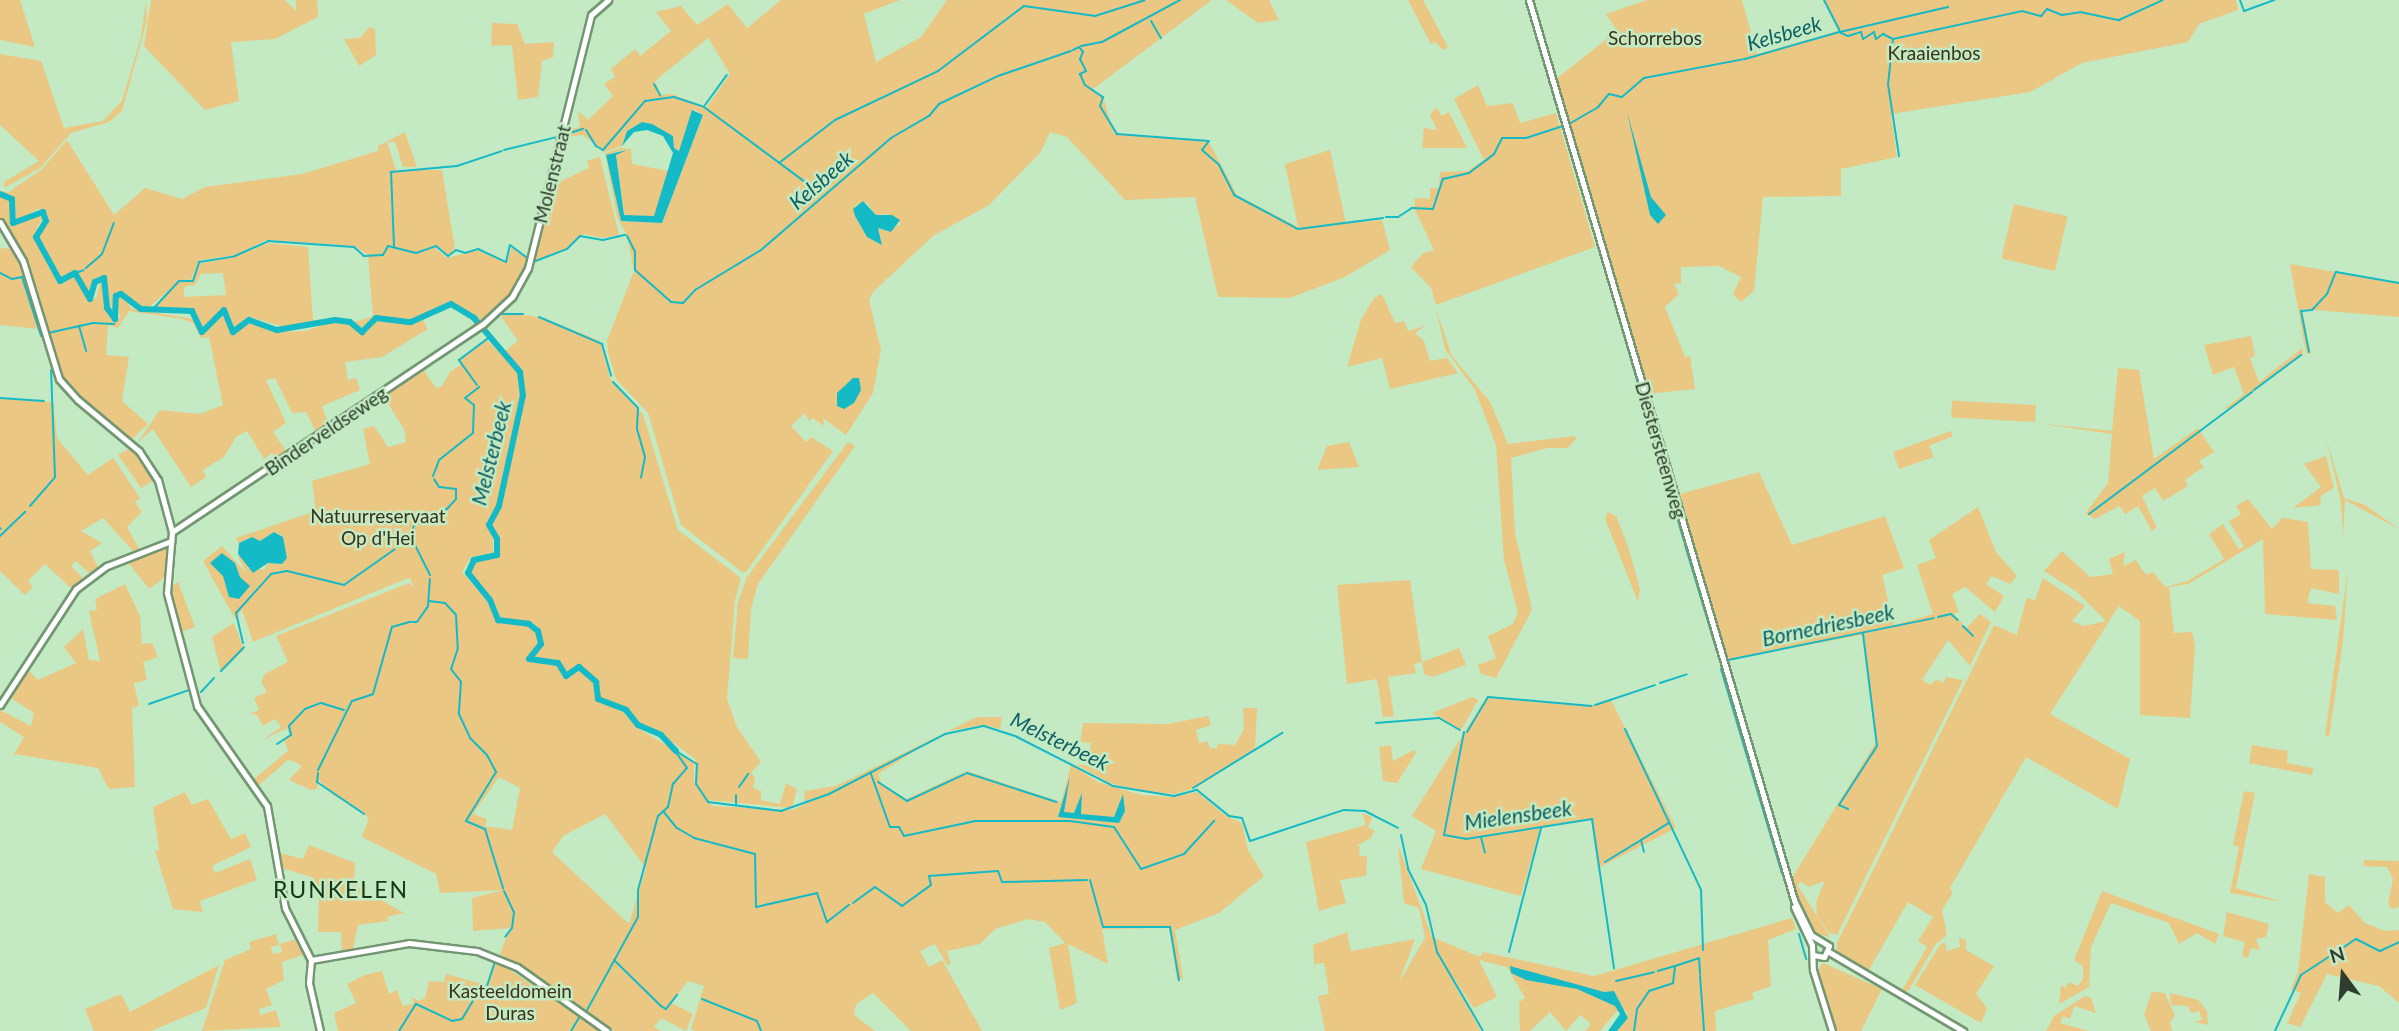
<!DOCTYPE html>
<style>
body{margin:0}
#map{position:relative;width:2399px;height:1031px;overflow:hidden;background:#c3eac2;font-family:Lato,sans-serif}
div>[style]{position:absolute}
.green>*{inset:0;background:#eac883;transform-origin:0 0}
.water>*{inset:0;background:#15bac7}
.stream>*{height:2px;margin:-1px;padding:0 1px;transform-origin:1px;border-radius:1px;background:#15bac7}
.river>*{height:6px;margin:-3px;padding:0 3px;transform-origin:3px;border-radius:3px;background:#15bac7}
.roads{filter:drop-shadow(2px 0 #729772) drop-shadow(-2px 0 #729772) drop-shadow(0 2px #729772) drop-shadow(0 -2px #729772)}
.secondary>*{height:5px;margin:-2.5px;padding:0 2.5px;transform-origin:2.5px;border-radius:2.5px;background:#fff}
span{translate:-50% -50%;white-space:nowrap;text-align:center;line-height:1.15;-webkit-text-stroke:5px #c3eac2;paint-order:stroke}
.park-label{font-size:19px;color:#3b311d}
.street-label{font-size:19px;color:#2e3d2d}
.water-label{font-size:21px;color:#0c5f66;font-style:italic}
.quarter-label{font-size:23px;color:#143616;letter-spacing:2px}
.north{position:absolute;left:2308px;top:940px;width:70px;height:70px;-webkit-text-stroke:5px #c3eac2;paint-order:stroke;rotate:344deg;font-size:19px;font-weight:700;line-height:28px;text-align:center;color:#2e3d2d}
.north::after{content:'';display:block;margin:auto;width:24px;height:32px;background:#2e3d2d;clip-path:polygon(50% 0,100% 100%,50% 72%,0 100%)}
</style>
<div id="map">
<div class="green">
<div style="clip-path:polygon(0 0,20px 0,35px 47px,0 40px)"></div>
<div style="clip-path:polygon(146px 0,147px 20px,122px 111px,109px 122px,71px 133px,40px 168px,4px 188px,4px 182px,39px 161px,0 125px,0 54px,41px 61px,64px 128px,103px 121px,122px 101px,141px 37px)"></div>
<div style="clip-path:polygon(151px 0,285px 0,296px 11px,296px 0,317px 0,318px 17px,275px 39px,231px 42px,239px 101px,205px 110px,144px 46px)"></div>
<div style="clip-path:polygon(evenodd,781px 0,900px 0,864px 14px,876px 62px,921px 37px,947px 0,1212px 0,1093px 89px,1103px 97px,1114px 133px,1209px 142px,1237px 195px,1298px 227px,1285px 164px,1330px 150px,1346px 223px,1382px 220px,1390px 250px,1345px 277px,1290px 298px,1218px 297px,1195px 197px,1125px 200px,1067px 137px,1050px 132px,1040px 153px,989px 205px,933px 236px,873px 292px,869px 300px,881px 350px,873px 393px,846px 435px,823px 418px,824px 426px,813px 418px,809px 421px,805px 413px,791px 426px,806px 442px,811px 437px,833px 451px,746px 572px,742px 572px,681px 525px,648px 413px,616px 379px,608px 352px,607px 341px,634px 271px,627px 235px,617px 217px,605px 153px,621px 148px,631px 149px,632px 164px,669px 171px,654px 217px,628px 216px,624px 214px,616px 155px,627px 149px,606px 155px,621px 221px,662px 223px,703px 116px,694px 109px,679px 151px,674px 148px,673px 136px,642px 122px,627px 131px,622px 146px,604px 152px,583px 135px,564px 137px,565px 131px,580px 127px,578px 111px,588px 120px,613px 96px,604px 84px,615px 77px,611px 69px,635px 49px,640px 56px,671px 31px,656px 12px,681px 6px,697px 25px,728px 4px,747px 28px,781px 0,708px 38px,730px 74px,706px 108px,672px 94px,661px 95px,655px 81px,708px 38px,781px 0,866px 202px,876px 215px,887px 214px,901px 224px,888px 231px,878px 228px,882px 245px,867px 237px,855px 216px,855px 205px,866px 202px)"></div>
<div style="clip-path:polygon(1226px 0,1269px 0,1279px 20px,1258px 23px)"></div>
<div style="clip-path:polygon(1408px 0,1423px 0,1448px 47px,1443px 50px,1435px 42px,1431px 44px)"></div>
<div style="clip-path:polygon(1647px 0,1742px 0,1757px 54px,1838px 31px,1824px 0,2236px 0,2238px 10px,2199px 24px,2188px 42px,2082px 63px,2030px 92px,1891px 114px,1897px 157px,1841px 169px,1841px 196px,1763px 197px,1754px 291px,1741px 302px,1733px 294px,1741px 277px,1719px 266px,1681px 267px,1681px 283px,1674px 284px,1679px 294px,1665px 307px,1685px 357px,1690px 356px,1695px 389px,1647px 394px,1556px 79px,1617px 31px,1606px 14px)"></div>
<div style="clip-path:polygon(492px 23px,517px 24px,525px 44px,554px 42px,553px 57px,542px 61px,538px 97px,518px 100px,512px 45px,491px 46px)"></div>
<div style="clip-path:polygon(370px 27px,375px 29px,376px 55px,359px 66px,344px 39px,360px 38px)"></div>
<div style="clip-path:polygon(1478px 85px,1487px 106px,1513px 103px,1520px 123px,1556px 113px,1595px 247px,1436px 305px,1431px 288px,1411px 267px,1423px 253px,1434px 250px,1414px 208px,1415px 198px,1430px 199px,1430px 188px,1439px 188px,1440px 172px,1467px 171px,1484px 160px,1454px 99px)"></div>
<div style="clip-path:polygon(1436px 107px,1442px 116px,1449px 112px,1467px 148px,1422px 148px,1424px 128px,1437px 130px,1430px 115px)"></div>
<div style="clip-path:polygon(evenodd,405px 132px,417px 167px,403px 167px,395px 142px,387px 142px,396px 170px,442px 170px,455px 248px,448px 256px,439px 247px,435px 248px,447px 258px,477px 250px,506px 263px,512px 247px,527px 259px,513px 291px,480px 322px,450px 303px,411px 321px,373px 318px,362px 331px,350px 321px,333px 319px,285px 327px,250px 317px,234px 328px,225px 307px,203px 329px,194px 310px,181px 313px,155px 308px,179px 282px,149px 307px,133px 304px,126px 293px,117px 293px,113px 316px,105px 276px,95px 278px,89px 296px,75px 270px,62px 279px,39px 237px,48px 222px,45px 212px,38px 209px,16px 222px,15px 198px,0 191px,9px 192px,42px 169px,67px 140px,114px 215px,145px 188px,182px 199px,205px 187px,302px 174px,378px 151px,378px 146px,405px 132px,267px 240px,354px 246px,368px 255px,373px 316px,359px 321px,313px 320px,308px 247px,269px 243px,236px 256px,199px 264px,192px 282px,179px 282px,192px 279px,198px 262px,201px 260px,237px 255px,267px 240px,405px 132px,223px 273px,226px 295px,183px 297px,185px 286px,195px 285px,201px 274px,223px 273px)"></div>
<div style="clip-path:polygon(600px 157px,619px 235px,602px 238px,584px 234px,563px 251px,534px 262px,551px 186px,589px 168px,587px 161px)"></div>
<div style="clip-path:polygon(0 195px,11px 201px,13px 226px,38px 213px,44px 215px,33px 237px,59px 285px,72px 274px,90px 301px,96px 298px,101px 280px,106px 312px,115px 320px,120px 318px,117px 297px,122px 296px,132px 309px,194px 319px,201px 333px,225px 312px,232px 334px,249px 322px,277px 332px,305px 331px,334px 321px,350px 324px,362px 334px,375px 320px,407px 324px,423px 320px,428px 329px,382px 357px,345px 362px,348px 380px,356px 378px,360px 390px,322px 406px,329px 426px,317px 434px,306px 412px,292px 413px,275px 378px,266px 380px,286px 423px,273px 432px,288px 454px,278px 461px,272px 453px,264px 459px,247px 431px,236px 437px,224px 457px,203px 470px,206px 477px,191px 487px,153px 429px,137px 443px,160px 410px,200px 414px,223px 405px,209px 337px,201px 338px,193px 323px,182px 319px,129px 311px,118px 328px,108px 325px,106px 355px,129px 357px,122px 401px,148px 424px,131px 440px,77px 397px,57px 370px,24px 257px,0 219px)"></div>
<div style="left:2014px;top:204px;width:55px;height:56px;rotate:13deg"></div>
<div style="clip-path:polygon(0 248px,15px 249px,21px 262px,39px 329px,0 325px)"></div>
<div style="clip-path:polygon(2290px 264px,2399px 283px,2399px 317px,2302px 309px,2311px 354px,2306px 353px)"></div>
<div style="clip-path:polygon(1382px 294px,1395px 323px,1404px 321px,1408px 331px,1425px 326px,1415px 333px,1424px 341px,1430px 361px,1447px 358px,1458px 373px,1390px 389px,1382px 358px,1347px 367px,1361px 320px,1374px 298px)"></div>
<div style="clip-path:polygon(1436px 309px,1452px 356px,1490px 402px,1508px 444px,1575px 436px,1576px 439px,1568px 448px,1547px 448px,1511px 458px,1515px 532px,1532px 610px,1496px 678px,1481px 674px,1478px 665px,1496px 658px,1488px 636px,1513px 624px,1518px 613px,1504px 560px,1496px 445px,1475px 390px,1445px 349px)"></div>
<div style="clip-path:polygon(511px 313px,544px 318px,600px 341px,610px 378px,643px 414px,678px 530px,741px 578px,735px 600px,727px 699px,737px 727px,761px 762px,751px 773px,755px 777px,753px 788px,761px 791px,761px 800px,780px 804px,786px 783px,797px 789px,792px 808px,708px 800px,696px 783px,695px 759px,662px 734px,643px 728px,626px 709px,597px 696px,596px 680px,579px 665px,567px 673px,555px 659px,533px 659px,543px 644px,539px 628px,533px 623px,499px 618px,492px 599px,472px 576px,469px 569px,474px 562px,498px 557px,498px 538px,490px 525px,499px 511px,524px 398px,521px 371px,504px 352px,518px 341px,501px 316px)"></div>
<div style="clip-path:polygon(2251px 336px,2255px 356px,2250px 358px,2259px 382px,2302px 348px,2303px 354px,2233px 407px,2224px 409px,2244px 394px,2234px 367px,2213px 375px,2204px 345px)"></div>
<div style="clip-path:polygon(evenodd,487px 340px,518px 371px,521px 390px,498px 505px,486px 524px,493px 539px,493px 553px,471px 557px,462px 572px,487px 601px,496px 621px,534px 627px,539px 643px,529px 661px,555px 663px,563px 677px,580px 671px,593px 683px,597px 700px,622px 711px,641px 730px,694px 762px,694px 783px,712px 806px,792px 810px,825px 795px,804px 801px,805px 791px,836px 786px,977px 717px,1002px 717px,1000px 729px,982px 725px,945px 732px,878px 774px,881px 783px,906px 799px,967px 771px,1061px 802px,1071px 765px,1098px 782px,1141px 795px,1172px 797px,1197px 792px,1226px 816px,1242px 823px,1248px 850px,1264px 876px,1219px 913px,1175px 930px,1183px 978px,1177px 980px,1169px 928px,1102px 929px,1108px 964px,1068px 944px,1077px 1003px,1060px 1010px,1049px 948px,1065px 943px,1045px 922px,1028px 919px,995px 929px,980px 944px,947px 951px,951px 964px,947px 965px,935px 944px,920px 951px,929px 967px,942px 960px,982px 1031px,911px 1031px,873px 993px,856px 1004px,854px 1015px,875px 1031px,695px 1031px,691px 1029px,704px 986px,688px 981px,671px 1003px,693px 1014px,686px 1031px,661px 1018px,654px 1027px,661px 1031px,614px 1031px,500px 954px,510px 928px,473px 931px,472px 898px,503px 890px,440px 893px,436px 874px,362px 837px,369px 818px,361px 811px,333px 795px,319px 780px,317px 789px,311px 790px,289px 780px,302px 766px,295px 762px,288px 760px,259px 785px,254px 779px,288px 751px,284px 739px,290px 735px,287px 728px,263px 740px,281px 727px,275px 719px,263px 726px,257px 715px,250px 714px,259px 710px,254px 698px,267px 692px,261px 682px,265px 674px,288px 662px,276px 636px,409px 583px,414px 588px,410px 578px,406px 579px,253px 642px,242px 610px,235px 619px,203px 561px,222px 546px,247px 574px,237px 555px,249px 563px,248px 568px,264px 570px,268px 563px,282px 564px,287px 556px,281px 535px,275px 532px,259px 542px,252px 537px,238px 543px,236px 538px,316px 511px,312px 481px,370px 464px,363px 429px,374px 426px,388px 447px,406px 442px,404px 429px,383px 396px,423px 369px,436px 388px,442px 386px,450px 372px,462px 364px,460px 360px,487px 340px,499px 777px,520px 788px,512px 830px,485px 826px,487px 819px,473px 814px,499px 777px,487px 340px,605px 814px,646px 868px,629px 924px,552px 852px,563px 836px,605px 814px)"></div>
<div style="clip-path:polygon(2118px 368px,2139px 370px,2154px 459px,2198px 428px,2214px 452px,2199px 461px,2204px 467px,2185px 480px,2188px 486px,2163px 501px,2155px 488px,2142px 496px,2157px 528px,2152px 531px,2138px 506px,2125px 514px,2119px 506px,2095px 519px,2085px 514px,2108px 483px,2112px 434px,2036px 423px,2112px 431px)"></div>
<div style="clip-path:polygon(0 398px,53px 402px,57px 438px,88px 475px,113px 458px,140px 498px,135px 502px,142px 512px,127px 527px,139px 549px,133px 551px,103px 518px,81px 531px,102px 543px,90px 551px,98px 567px,89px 573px,76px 561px,71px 566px,83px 578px,72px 589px,45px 564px,28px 581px,33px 587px,25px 595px,0 571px)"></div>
<div style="left:2036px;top:405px;width:17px;height:84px;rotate:93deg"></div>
<div style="clip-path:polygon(1659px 428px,1680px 494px,1759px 472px,1792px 545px,1885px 516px,1904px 568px,1882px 575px,1894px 625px,1933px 614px,1917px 565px,1936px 558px,1929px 540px,1978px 507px,1996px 552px,2017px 576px,2010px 584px,1992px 576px,1986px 584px,2004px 596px,1995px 612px,1965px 587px,1952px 594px,1959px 612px,1954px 614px,1966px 628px,1980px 614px,1991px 622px,1970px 666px,1948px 640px,1922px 680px,1931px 685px,1936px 679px,1943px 683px,1946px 677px,1963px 680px,1837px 935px,1829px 933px,1817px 916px,1816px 902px,1825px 881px,1809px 887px,1800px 881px,1798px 886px,1830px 937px,1812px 933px,1790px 881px,1876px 742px,1862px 635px,1726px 660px)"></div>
<div style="clip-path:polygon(1951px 431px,1953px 436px,1929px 446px,1934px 457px,1899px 469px,1893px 452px)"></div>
<div style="clip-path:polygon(2326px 438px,2344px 498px,2365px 505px,2399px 529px,2345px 500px,2343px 537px,2341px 502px)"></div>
<div style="clip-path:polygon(848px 442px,855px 446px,758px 584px,751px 608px,748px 659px,733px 658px,738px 602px,747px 577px)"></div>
<div style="clip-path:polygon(1349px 442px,1359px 467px,1317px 470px,1327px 446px)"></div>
<div style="clip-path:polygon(132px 447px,156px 479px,141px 488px,118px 455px)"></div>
<div style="clip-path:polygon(2326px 456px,2334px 488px,2320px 496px,2321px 505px,2293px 508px,2321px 487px,2304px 464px)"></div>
<div style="clip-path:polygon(2248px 499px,2272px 529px,2282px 518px,2308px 522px,2311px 569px,2339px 570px,2339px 594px,2311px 588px,2307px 603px,2335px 606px,2337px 620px,2265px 614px,2263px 539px,2188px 584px,2169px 587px,2174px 633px,2192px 632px,2195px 646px,2190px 718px,2140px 715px,2140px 621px,2119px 606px,2050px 714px,2130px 759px,2118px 809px,2026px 757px,1950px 888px,1953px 893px,1942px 910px,1947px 935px,1936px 944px,1908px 991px,1901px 992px,1927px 947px,1918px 941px,1933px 917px,1908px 902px,1867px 973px,1837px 954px,1837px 943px,1994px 625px,2017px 635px,2025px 603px,2027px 598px,2035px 600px,2043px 578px,2085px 606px,2072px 621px,2084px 626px,2106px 621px,2077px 592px,2044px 571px,2062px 551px,2090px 577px,2113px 574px,2109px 559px,2125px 552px,2123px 566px,2136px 560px,2142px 570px,2148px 575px,2153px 572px,2165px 587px,2188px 581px,2224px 559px,2209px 534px,2223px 524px,2239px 549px,2244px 547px,2229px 521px,2241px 514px,2236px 506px)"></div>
<div style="clip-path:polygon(1608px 512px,1616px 516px,1629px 549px,1640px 590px,1638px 602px,1605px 519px)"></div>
<div style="clip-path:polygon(167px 544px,165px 577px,149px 589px,126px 560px)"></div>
<div style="clip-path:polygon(2348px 569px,2343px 641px,2329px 737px,2325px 736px)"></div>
<div style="clip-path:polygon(1410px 580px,1422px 662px,1459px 648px,1466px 665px,1432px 677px,1424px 674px,1422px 662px,1414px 664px,1416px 673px,1388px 677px,1394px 716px,1383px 717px,1377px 679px,1347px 684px,1337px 585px)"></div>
<div style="clip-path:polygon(178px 582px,195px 627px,180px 632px,169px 588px)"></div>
<div style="clip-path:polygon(125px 584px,140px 616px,142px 644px,152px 643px,158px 657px,143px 662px,147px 680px,134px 683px,139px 706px,132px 708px,135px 787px,109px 789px,98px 768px,14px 754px,24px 737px,0 722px,0 710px,31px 726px,34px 713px,8px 696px,26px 668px,38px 680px,76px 663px,64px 647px,83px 629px,89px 660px,100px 661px,89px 611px,97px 610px,95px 599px)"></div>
<div style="clip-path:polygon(234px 623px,244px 650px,221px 672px,212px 637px)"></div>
<div style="clip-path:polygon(1472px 697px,1478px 700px,1461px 730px,1432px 713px)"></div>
<div style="clip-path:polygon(1486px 698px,1589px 706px,1611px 700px,1676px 828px,1598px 868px,1591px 819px,1540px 828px,1521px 896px,1421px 869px,1436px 831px,1412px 816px)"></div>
<div style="clip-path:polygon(1243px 708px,1257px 708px,1255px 749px,1197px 787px,1175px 794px,1144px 792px,1109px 783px,1075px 764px,1099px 767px,1099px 760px,1089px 758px,1091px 743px,1080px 742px,1083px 723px,1168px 724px,1208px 716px,1211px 725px,1196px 730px,1199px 743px,1207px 741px,1210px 748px,1217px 748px,1218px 744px,1235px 745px,1244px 729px)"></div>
<div style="clip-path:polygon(1391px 745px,1393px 761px,1414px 750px,1416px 753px,1397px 783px,1383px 781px,1379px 747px)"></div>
<div style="clip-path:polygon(2252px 745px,2288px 751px,2287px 763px,2313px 768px,2312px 775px,2249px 763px)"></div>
<div style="clip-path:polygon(2244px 791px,2255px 793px,2236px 888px,2283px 902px,2230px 893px,2239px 847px,2233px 845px)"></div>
<div style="clip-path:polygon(185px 792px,192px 805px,208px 799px,231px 839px,245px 833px,251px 847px,212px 866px,215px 873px,250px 859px,257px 880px,200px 901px,203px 912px,173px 909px,155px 851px,159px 850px,153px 807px)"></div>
<div style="clip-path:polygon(1362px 813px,1372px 817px,1368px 828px,1374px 830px,1371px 838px,1356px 846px,1360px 846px,1359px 856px,1367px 856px,1366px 876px,1340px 880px,1346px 903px,1319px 911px,1306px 842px,1366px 825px)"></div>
<div style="clip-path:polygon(309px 845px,355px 863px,354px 885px,404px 913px,387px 917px,388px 921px,358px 925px,352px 953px,342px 955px,341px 932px,318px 932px,319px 896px,310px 891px,314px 878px,282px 868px,280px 853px,303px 859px)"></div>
<div style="clip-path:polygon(1398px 845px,1432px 937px,1480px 957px,1483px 952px,1594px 976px,1792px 918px,1796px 929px,1768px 940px,1771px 986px,1752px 993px,1754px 999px,1715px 1011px,1716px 1031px,1617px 1031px,1628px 1018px,1626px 1010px,1616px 1012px,1600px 1031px,1585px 1031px,1591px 1024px,1580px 1015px,1566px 1031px,1550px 1012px,1530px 1031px,1520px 1031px,1519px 1002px,1525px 998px,1507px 967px,1479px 960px,1497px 997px,1474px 1008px,1451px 975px,1486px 1031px,1449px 975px,1481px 1031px,1325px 1031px,1318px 996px,1329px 994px,1324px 963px,1315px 964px,1315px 975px,1313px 945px,1347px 932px,1351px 951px,1415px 939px,1399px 982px,1425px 938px,1419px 908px,1404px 903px)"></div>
<div style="clip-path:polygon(2364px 860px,2399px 861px,2399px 907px,2392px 909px,2388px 904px,2393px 879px,2387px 867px,2363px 866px)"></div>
<div style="clip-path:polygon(2309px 874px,2325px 877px,2325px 902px,2338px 913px,2349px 905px,2365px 923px,2385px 931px,2399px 930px,2399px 1003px,2379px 986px,2327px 974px,2300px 1027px,2287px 1023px,2301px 993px,2291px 989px,2298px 972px)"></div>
<div style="clip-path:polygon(2102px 891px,2219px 934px,2215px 944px,2197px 933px,2179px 944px,2169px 923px,2111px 903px,2091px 947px,2089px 987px,2059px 1004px,2061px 985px,2065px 988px,2069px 982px,2078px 986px,2083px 979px,2083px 966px,2074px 960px)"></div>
<div style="clip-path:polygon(2227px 912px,2269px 924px,2266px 937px,2256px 939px,2260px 950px,2251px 948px,2248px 958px,2242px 956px,2245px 942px,2223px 936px)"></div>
<div style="clip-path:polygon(276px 934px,279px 945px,271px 947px,273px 954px,282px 952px,280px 944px,297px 939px,305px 954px,282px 962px,284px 980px,266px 989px,272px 1005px,259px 1009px,260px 1015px,276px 1010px,281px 1027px,202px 1031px,225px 960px,251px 949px,249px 942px)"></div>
<div style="clip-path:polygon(1959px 938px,1966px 940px,1966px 950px,1994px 966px,1976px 994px,1987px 1008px,1981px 1023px,1915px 985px,1940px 945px,1945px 942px,1947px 951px,1960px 947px)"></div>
<div style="clip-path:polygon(495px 960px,600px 1031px,338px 1031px,334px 1013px,356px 1003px,347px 984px,365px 975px,382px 971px,389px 994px,397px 990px,403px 1006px,414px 1003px,411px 997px,419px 1001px,425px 998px,429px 981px,444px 982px,446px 974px,486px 985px)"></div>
<div style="clip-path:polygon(1823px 963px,1882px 989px,1861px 1031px,1835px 1031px,1818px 970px)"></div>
<div style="clip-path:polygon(219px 965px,206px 1008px,151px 1031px,94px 1031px,85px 1009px,121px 994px,130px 1012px)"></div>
<div style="clip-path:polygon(2152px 992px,2165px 993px,2175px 1016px,2170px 1022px,2172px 1031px,2151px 1031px,2144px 1014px)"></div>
<div style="clip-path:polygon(2170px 993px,2198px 1000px,2207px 1011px,2208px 1025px,2195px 1022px,2202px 1019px,2199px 1011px,2191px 1013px,2188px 1006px,2171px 1005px)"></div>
<div style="clip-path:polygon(2085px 996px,2091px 998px,2096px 1013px,2074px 1006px,2070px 1019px,2063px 1016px,2060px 1023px,2089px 1031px,2046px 1031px,2054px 1016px)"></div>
</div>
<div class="water">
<div style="clip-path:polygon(692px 110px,703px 115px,662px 223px,621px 221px,606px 155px,627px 150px,616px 155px,624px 215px,654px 216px,673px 153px,663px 136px,647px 130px,634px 132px,622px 146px,627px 131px,642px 122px,652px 124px,673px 136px,674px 148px,679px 151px)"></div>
<div style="clip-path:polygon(1627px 112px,1651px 197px,1666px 215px,1658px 224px,1650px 215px)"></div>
<div style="clip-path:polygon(863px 201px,876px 215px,892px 215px,900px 220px,891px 232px,878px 228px,882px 245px,867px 237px,855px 216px,853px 209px)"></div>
<div style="clip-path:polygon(853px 378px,859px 378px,861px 390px,854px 403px,844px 409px,837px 406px,837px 393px)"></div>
<div style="clip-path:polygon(274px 532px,283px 537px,287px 558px,282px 564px,268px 563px,253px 573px,238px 554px,239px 543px,252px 537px,260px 541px)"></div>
<div style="clip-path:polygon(222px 553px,235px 563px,240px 577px,250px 586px,239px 599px,229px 597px,223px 576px,210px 563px)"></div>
<div style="clip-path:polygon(1070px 776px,1064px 812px,1074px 813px,1082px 793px,1081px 814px,1114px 817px,1123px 794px,1125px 811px,1119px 823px,1058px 817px)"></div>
<div style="clip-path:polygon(1510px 966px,1604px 992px,1614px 991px,1628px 1018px,1617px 1031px,1608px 1031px,1620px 1014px,1615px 1006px,1577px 989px,1526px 980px,1511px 973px)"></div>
</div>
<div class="stream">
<div style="left:1824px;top:0;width:34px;rotate:63deg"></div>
<div style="left:2240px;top:0;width:12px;rotate:70deg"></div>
<div style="left:2244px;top:11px;width:32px;rotate:-20deg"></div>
<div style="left:1151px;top:21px;width:20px;rotate:60deg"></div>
<div style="left:1840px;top:32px;width:111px;rotate:-13deg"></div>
<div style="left:1893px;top:39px;width:45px;rotate:96.3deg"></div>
<div style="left:1888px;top:84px;width:73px;rotate:81.3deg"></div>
<div style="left:1081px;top:46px;width:21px;rotate:-11deg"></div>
<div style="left:1102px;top:42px;width:89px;rotate:-28.3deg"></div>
<div style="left:1073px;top:50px;width:7px;rotate:-27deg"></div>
<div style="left:1079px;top:47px;width:6px;rotate:51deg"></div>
<div style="left:1083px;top:52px;width:8px;rotate:113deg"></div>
<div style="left:1080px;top:59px;width:13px;rotate:63deg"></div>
<div style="left:1086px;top:71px;width:7px;rotate:153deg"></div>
<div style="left:1080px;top:74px;width:12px;rotate:66deg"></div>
<div style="left:1085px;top:85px;width:22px;rotate:34deg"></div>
<div style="left:1103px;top:97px;width:9px;rotate:108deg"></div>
<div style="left:1100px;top:106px;width:33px;rotate:59deg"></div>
<div style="left:1117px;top:134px;width:92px;rotate:4.4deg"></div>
<div style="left:1209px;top:141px;width:11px;rotate:128deg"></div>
<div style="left:1202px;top:150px;width:23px;rotate:41deg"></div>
<div style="left:1219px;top:165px;width:34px;rotate:63deg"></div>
<div style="left:1234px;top:195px;width:72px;rotate:28deg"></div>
<div style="left:1298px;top:229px;width:86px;rotate:-7.4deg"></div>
<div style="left:654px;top:84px;width:13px;rotate:61deg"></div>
<div style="left:705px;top:105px;width:37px;rotate:-54deg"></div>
<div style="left:1569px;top:124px;width:34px;rotate:-30deg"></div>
<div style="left:1598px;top:107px;width:17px;rotate:-50deg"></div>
<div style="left:1609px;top:94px;width:13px;rotate:13deg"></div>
<div style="left:1622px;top:97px;width:29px;rotate:-41deg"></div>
<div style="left:1644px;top:78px;width:103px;rotate:-10.7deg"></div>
<div style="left:1745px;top:59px;width:98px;rotate:-16deg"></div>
<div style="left:1839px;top:32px;width:10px;rotate:24deg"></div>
<div style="left:1848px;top:36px;width:14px;rotate:-17deg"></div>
<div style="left:1861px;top:32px;width:7px;rotate:74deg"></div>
<div style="left:1863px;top:39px;width:13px;rotate:-32deg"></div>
<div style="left:1874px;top:32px;width:7px;rotate:74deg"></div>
<div style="left:1876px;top:39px;width:9px;rotate:-36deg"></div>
<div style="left:1883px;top:34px;width:11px;rotate:27deg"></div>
<div style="left:1893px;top:39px;width:132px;rotate:-12.2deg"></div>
<div style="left:2022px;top:11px;width:20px;rotate:15deg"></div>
<div style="left:2041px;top:16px;width:9px;rotate:-49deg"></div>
<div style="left:2047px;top:9px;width:16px;rotate:22deg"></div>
<div style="left:2062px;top:15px;width:18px;rotate:-9deg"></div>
<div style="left:2080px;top:12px;width:40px;rotate:12deg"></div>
<div style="left:2119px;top:20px;width:48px;rotate:-24.4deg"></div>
<div style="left:586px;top:130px;width:19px;rotate:58deg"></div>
<div style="left:596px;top:146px;width:8px;rotate:30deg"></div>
<div style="left:603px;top:150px;width:65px;rotate:-49.4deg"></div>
<div style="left:645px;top:101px;width:29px;rotate:-8deg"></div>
<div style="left:674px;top:97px;width:32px;rotate:18deg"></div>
<div style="left:704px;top:107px;width:144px;rotate:36.6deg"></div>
<div style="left:564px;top:135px;width:20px;rotate:-18deg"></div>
<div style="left:504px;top:150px;width:55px;rotate:-13.8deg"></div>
<div style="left:1570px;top:150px;width:96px;rotate:73.6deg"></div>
<div style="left:779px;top:163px;width:71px;rotate:-37.5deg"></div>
<div style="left:835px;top:120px;width:114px;rotate:-25.4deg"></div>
<div style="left:938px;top:71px;width:108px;rotate:-37.1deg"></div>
<div style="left:1024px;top:6px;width:72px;rotate:8deg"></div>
<div style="left:1095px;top:16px;width:52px;rotate:-17.7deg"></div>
<div style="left:1386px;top:217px;width:12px"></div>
<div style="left:1398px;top:217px;width:17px;rotate:-33deg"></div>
<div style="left:1412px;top:208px;width:21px;rotate:3deg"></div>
<div style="left:1433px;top:209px;width:32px;rotate:-72deg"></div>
<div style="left:1443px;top:179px;width:27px;rotate:-13deg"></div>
<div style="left:1469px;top:173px;width:31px;rotate:-37deg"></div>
<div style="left:1494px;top:154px;width:18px;rotate:-63deg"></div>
<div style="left:1502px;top:138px;width:24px"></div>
<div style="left:1526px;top:138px;width:39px;rotate:-18deg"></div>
<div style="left:627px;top:236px;width:18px;rotate:63deg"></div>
<div style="left:635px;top:252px;width:18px;rotate:90deg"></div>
<div style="left:635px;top:270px;width:48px;rotate:41.6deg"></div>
<div style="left:671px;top:302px;width:12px;rotate:5deg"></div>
<div style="left:683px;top:303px;width:18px;rotate:-47deg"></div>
<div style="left:695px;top:290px;width:77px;rotate:-31.2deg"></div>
<div style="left:761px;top:250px;width:172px;rotate:-40.7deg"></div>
<div style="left:891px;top:138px;width:44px;rotate:-30.1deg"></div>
<div style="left:929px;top:116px;width:16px;rotate:-50deg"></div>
<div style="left:939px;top:104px;width:65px;rotate:-25.4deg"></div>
<div style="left:998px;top:76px;width:77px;rotate:-18.9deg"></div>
<div style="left:394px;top:246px;width:74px;rotate:-92.3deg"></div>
<div style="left:391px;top:172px;width:66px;rotate:-5.2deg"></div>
<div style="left:457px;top:166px;width:47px;rotate:-18.4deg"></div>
<div style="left:533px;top:262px;width:36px;rotate:-21deg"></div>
<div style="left:567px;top:249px;width:18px;rotate:-45deg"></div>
<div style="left:580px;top:236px;width:23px;rotate:10deg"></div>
<div style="left:603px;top:240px;width:23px;rotate:-13deg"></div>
<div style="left:1604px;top:265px;width:134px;rotate:74deg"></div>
<div style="left:86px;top:268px;width:21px;rotate:-41deg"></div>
<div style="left:102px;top:254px;width:33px;rotate:-69deg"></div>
<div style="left:0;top:273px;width:13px;rotate:27deg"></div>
<div style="left:12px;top:279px;width:10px;rotate:-11deg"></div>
<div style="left:22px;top:277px;width:62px;rotate:72.1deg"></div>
<div style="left:75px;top:273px;width:9px;rotate:-18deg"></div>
<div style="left:152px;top:310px;width:40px;rotate:-47deg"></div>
<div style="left:179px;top:281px;width:14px"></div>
<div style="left:193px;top:281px;width:20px;rotate:-72deg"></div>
<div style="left:199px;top:262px;width:36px;rotate:-9deg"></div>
<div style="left:235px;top:256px;width:36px;rotate:-24deg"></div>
<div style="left:268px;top:241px;width:86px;rotate:4deg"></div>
<div style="left:354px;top:247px;width:13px;rotate:42deg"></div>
<div style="left:364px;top:256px;width:19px;rotate:-3deg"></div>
<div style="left:383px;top:255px;width:10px;rotate:-61deg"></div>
<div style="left:388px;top:246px;width:29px;rotate:14deg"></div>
<div style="left:416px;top:253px;width:21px;rotate:-19deg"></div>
<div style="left:436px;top:246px;width:16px;rotate:40deg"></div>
<div style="left:448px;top:256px;width:10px;rotate:-37deg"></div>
<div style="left:456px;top:250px;width:9px;rotate:18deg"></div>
<div style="left:465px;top:253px;width:14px;rotate:-17deg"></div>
<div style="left:478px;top:249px;width:31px;rotate:25deg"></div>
<div style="left:506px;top:262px;width:17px;rotate:-77deg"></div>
<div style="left:510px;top:245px;width:20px;rotate:37deg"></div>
<div style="left:500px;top:314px;width:23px"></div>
<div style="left:539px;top:317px;width:69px;rotate:23.2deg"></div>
<div style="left:602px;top:344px;width:33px;rotate:74deg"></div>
<div style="left:115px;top:319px;width:1px;rotate:90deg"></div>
<div style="left:479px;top:323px;width:2px;rotate:-27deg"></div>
<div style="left:79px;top:326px;width:26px;rotate:74deg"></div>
<div style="left:48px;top:333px;width:46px;rotate:-12.5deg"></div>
<div style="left:93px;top:323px;width:21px;rotate:3deg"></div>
<div style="left:2309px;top:352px;width:42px;rotate:-101deg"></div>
<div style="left:2301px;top:311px;width:11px;rotate:-5deg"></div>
<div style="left:2312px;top:310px;width:22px;rotate:-47deg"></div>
<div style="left:2327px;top:294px;width:24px;rotate:-68deg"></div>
<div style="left:2336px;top:272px;width:64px;rotate:9.9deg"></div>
<div style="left:613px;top:382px;width:36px;rotate:46deg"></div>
<div style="left:638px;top:408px;width:21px;rotate:93deg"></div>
<div style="left:637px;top:429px;width:29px;rotate:74deg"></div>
<div style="left:645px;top:457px;width:21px;rotate:101deg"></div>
<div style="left:477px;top:385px;width:31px;rotate:-126deg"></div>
<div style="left:459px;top:360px;width:36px;rotate:-37deg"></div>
<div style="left:2254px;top:390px;width:59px;rotate:-36.7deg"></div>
<div style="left:0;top:398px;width:44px;rotate:3.9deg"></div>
<div style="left:1643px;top:400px;width:147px;rotate:73.8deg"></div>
<div style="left:433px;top:476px;width:17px;rotate:-69deg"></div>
<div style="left:439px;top:460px;width:43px;rotate:-38.5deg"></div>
<div style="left:473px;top:433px;width:28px;rotate:-88deg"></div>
<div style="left:474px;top:405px;width:11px;rotate:-142deg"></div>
<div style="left:465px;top:398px;width:18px;rotate:-38deg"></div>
<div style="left:30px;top:506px;width:38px;rotate:-49deg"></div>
<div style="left:55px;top:477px;width:107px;rotate:-92.1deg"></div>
<div style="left:2089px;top:514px;width:204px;rotate:-36.8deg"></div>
<div style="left:0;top:528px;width:1px;rotate:45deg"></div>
<div style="left:0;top:536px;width:35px;rotate:-44deg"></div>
<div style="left:1685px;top:545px;width:112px;rotate:73.3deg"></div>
<div style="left:398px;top:547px;width:16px;rotate:-38deg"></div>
<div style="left:430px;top:575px;width:42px;rotate:-116.6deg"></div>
<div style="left:411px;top:537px;width:12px;rotate:-76deg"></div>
<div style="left:414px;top:525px;width:37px;rotate:-26deg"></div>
<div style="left:447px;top:509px;width:13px;rotate:-48deg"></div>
<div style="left:456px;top:499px;width:10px;rotate:-90deg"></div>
<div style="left:456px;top:489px;width:17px;rotate:-173deg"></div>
<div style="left:439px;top:487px;width:9px;rotate:-122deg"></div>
<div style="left:429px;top:601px;width:16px;rotate:7deg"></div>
<div style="left:445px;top:603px;width:16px;rotate:47deg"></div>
<div style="left:456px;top:615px;width:33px;rotate:87deg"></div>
<div style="left:458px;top:648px;width:22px;rotate:108deg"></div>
<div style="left:451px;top:669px;width:16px;rotate:52deg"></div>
<div style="left:461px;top:682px;width:32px;rotate:94deg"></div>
<div style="left:459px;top:714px;width:26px;rotate:65deg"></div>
<div style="left:470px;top:738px;width:24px;rotate:45deg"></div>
<div style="left:487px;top:755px;width:19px;rotate:62deg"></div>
<div style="left:496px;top:772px;width:57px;rotate:121.5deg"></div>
<div style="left:466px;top:821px;width:21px;rotate:23deg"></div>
<div style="left:485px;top:829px;width:62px;rotate:73deg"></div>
<div style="left:1938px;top:617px;width:13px;rotate:-13deg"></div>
<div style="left:1951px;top:614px;width:9px;rotate:41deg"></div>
<div style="left:412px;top:622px;width:5px"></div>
<div style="left:417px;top:622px;width:19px;rotate:-55deg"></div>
<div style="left:428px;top:606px;width:27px;rotate:-86deg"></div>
<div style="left:1963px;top:626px;width:14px;rotate:45deg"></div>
<div style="left:243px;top:643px;width:31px;rotate:-103deg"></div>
<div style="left:236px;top:613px;width:52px;rotate:-48.1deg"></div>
<div style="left:271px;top:574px;width:16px;rotate:-11deg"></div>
<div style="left:287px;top:571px;width:59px;rotate:13.8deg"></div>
<div style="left:344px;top:585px;width:62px;rotate:-35.2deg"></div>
<div style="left:1728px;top:660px;width:210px;rotate:-11.5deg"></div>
<div style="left:1721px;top:669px;width:213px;rotate:73.4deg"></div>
<div style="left:221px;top:671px;width:33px;rotate:-46deg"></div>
<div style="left:1660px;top:683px;width:28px;rotate:-18deg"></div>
<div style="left:201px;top:692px;width:19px;rotate:-47deg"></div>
<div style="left:149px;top:704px;width:42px;rotate:-19.3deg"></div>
<div style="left:1595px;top:705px;width:63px;rotate:-18.4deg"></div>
<div style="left:1376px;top:723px;width:63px;rotate:-4.5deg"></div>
<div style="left:1439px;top:718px;width:24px;rotate:30deg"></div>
<div style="left:1625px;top:729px;width:178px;rotate:64.7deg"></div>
<div style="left:1701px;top:890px;width:60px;rotate:88.1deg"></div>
<div style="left:1464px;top:732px;width:105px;rotate:101deg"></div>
<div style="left:1444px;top:835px;width:22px;rotate:10deg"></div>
<div style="left:1466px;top:839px;width:128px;rotate:-9deg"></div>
<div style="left:1592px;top:819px;width:151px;rotate:81.6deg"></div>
<div style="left:1467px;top:732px;width:41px;rotate:-59deg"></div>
<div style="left:1488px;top:697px;width:104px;rotate:4.9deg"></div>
<div style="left:277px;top:744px;width:17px;rotate:-33deg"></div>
<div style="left:291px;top:735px;width:9px;rotate:-103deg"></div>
<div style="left:289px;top:726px;width:23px;rotate:-47deg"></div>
<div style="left:305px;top:709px;width:17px;rotate:-21deg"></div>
<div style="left:321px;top:703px;width:24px;rotate:17deg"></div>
<div style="left:676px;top:751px;width:25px;rotate:32deg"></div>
<div style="left:697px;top:764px;width:20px;rotate:93deg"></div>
<div style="left:696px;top:784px;width:22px;rotate:56deg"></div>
<div style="left:708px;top:802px;width:74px;rotate:7deg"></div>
<div style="left:781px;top:811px;width:51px;rotate:-19.5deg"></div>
<div style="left:829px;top:794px;width:131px;rotate:-27.3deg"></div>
<div style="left:945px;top:734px;width:40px;rotate:-12deg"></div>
<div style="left:984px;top:726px;width:35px;rotate:18deg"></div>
<div style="left:1017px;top:737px;width:108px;rotate:27deg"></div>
<div style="left:1113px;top:786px;width:62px;rotate:9.3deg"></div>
<div style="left:1174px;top:796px;width:24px;rotate:-15deg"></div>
<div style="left:1197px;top:790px;width:41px;rotate:39.1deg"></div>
<div style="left:1229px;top:816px;width:13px;rotate:9deg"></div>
<div style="left:1242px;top:818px;width:24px;rotate:71deg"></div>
<div style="left:1250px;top:841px;width:99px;rotate:-18.3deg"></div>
<div style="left:1344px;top:810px;width:21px;rotate:3deg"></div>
<div style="left:1365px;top:811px;width:37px;rotate:27deg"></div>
<div style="left:318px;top:770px;width:77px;rotate:-63.8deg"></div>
<div style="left:352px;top:701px;width:22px;rotate:-18deg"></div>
<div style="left:373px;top:694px;width:70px;rotate:-74.2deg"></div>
<div style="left:392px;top:627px;width:19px;rotate:-16deg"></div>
<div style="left:318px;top:773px;width:9px;rotate:96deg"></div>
<div style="left:317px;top:782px;width:57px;rotate:34.2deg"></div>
<div style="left:871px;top:774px;width:56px;rotate:70.3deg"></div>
<div style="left:890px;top:827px;width:9px"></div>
<div style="left:899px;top:827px;width:10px;rotate:61deg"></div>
<div style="left:904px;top:836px;width:73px;rotate:-11.9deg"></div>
<div style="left:975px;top:821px;width:95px"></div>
<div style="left:1070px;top:821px;width:44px;rotate:7.8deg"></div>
<div style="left:1114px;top:827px;width:50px;rotate:57.3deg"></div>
<div style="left:1141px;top:869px;width:46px;rotate:-19.2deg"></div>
<div style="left:1184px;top:854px;width:45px;rotate:-47.7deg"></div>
<div style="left:878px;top:782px;width:35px;rotate:33deg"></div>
<div style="left:907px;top:801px;width:66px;rotate:-25deg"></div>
<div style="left:967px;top:773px;width:94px;rotate:18deg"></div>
<div style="left:739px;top:787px;width:16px;rotate:-55deg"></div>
<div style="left:1193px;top:788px;width:105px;rotate:-31.7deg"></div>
<div style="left:736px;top:804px;width:9px;rotate:-90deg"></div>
<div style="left:1848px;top:809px;width:10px;rotate:-156deg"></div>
<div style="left:1839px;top:805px;width:70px;rotate:-57.2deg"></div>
<div style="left:1877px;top:746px;width:113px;rotate:-97.1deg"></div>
<div style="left:663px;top:811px;width:22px;rotate:51deg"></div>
<div style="left:677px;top:828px;width:20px;rotate:30deg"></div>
<div style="left:694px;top:838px;width:63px;rotate:14.7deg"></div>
<div style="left:755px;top:854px;width:53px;rotate:88.9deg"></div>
<div style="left:756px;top:907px;width:63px;rotate:-12.9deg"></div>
<div style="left:817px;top:893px;width:31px;rotate:71deg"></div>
<div style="left:827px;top:922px;width:28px;rotate:-38deg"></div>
<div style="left:1401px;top:835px;width:35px;rotate:78deg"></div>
<div style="left:1408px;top:869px;width:40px;rotate:63.4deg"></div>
<div style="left:1426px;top:905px;width:48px;rotate:76.8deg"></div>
<div style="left:1437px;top:952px;width:91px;rotate:59.8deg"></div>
<div style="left:1481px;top:837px;width:16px;rotate:76deg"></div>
<div style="left:1641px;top:840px;width:12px;rotate:76deg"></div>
<div style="left:1605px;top:862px;width:75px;rotate:-31.4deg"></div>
<div style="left:1090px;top:880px;width:49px;rotate:74.5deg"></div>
<div style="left:1103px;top:927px;width:67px"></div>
<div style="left:1170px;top:927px;width:54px;rotate:80.4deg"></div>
<div style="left:504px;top:891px;width:23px;rotate:65deg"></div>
<div style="left:514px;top:912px;width:16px;rotate:97deg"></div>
<div style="left:512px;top:928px;width:11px;rotate:128deg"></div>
<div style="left:853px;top:903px;width:27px;rotate:-36deg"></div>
<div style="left:875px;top:887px;width:33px;rotate:35deg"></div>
<div style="left:902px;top:906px;width:36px;rotate:-36deg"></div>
<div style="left:931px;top:885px;width:9px;rotate:-103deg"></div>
<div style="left:929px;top:876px;width:69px;rotate:-4.1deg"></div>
<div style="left:998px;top:871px;width:12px;rotate:70deg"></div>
<div style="left:1002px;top:882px;width:85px;rotate:-1.3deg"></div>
<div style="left:1799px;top:934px;width:26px;rotate:74deg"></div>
<div style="left:2351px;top:942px;width:6px;rotate:-31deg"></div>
<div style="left:2356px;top:939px;width:27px;rotate:27deg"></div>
<div style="left:2380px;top:951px;width:21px;rotate:-25deg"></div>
<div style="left:1509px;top:952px;width:128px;rotate:-75.5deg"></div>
<div style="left:614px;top:960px;width:66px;rotate:44.4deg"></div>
<div style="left:661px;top:1006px;width:6px;rotate:31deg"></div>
<div style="left:666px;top:1009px;width:18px;rotate:-52deg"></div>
<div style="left:1675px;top:966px;width:25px;rotate:-18deg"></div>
<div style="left:1699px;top:958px;width:16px;rotate:86deg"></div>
<div style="left:1700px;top:976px;width:55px;rotate:85.8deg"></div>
<div style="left:1616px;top:981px;width:39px;rotate:-13deg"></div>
<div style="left:702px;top:999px;width:59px;rotate:21.8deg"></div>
<div style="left:757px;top:1021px;width:11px;rotate:68deg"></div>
<div style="left:1821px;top:1005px;width:27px;rotate:73deg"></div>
<div style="left:586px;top:1012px;width:108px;rotate:-61.3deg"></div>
<div style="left:638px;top:917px;width:27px;rotate:-90deg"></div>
<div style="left:638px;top:890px;width:77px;rotate:-74.9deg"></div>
<div style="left:658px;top:816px;width:13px;rotate:-42deg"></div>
<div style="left:668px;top:807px;width:24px;rotate:-78deg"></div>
<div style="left:673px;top:784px;width:21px;rotate:-49deg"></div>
<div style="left:687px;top:768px;width:19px;rotate:-125deg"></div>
<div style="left:399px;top:1031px;width:32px;rotate:-58deg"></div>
<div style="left:416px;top:1004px;width:40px;rotate:25deg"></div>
<div style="left:452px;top:1021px;width:10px;rotate:-11deg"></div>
<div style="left:462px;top:1019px;width:37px;rotate:-59deg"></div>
<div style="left:481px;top:987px;width:6px;rotate:-9deg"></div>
<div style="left:487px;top:986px;width:26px;rotate:-72deg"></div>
<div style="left:571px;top:1031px;width:17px;rotate:-59deg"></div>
<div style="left:1634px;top:1031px;width:22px;rotate:-82deg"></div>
<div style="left:1637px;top:1009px;width:22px;rotate:-56deg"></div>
<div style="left:1649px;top:991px;width:25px;rotate:-18deg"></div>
<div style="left:1673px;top:983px;width:17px;rotate:-83deg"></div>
<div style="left:1675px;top:966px;width:18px;rotate:164deg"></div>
<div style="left:2275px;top:1031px;width:62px;rotate:-65.1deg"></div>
<div style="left:2301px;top:975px;width:59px;rotate:-33.1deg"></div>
</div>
<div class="river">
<div style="left:0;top:194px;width:13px;rotate:23deg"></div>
<div style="left:12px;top:199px;width:24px;rotate:88deg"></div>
<div style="left:13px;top:223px;width:32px;rotate:-20deg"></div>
<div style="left:43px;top:212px;width:9px;rotate:72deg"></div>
<div style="left:46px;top:221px;width:19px;rotate:122deg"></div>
<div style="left:36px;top:237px;width:50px;rotate:61.4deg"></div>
<div style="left:60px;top:281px;width:17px;rotate:-28deg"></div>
<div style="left:75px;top:273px;width:30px;rotate:60deg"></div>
<div style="left:90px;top:299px;width:18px;rotate:-74deg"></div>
<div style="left:95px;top:282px;width:10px;rotate:-24deg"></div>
<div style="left:104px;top:278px;width:30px;rotate:84deg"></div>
<div style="left:107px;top:308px;width:14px;rotate:54deg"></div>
<div style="left:115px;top:319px;width:23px;rotate:-88deg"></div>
<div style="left:116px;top:296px;width:5px;rotate:-22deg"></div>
<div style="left:121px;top:294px;width:25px;rotate:37deg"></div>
<div style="left:141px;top:309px;width:51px;rotate:2.2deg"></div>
<div style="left:192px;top:311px;width:23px;rotate:65deg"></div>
<div style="left:202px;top:332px;width:31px;rotate:-45deg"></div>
<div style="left:224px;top:310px;width:24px;rotate:68deg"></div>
<div style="left:233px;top:332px;width:20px;rotate:-37deg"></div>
<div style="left:249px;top:320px;width:30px;rotate:20deg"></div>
<div style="left:277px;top:330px;width:59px;rotate:-9.8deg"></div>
<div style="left:335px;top:320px;width:15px;rotate:8deg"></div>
<div style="left:350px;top:322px;width:16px;rotate:40deg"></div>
<div style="left:362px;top:332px;width:20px;rotate:-45deg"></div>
<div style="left:376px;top:318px;width:35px;rotate:7deg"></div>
<div style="left:411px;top:322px;width:44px;rotate:-24.2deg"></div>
<div style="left:451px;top:304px;width:27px;rotate:31deg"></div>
<div style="left:474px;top:318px;width:71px;rotate:49.6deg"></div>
<div style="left:520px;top:372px;width:23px;rotate:83deg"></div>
<div style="left:523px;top:395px;width:114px;rotate:102.2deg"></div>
<div style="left:499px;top:506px;width:21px;rotate:118deg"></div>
<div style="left:489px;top:525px;width:16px;rotate:60deg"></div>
<div style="left:497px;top:539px;width:16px;rotate:90deg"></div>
<div style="left:497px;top:555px;width:24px;rotate:168deg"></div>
<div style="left:474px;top:560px;width:14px;rotate:115deg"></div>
<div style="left:468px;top:573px;width:35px;rotate:51deg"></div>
<div style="left:490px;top:600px;width:22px;rotate:68deg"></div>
<div style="left:498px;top:620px;width:31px;rotate:7deg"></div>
<div style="left:529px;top:624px;width:11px;rotate:38deg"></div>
<div style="left:538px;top:631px;width:13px;rotate:77deg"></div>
<div style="left:541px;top:644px;width:19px;rotate:129deg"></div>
<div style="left:529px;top:659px;width:29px;rotate:8deg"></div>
<div style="left:558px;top:663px;width:15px;rotate:58deg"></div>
<div style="left:566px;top:676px;width:16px;rotate:-35deg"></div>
<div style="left:579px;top:667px;width:23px;rotate:41deg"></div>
<div style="left:596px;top:682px;width:17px;rotate:83deg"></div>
<div style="left:598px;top:699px;width:30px;rotate:21deg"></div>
<div style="left:626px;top:710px;width:19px;rotate:51deg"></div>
<div style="left:638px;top:725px;width:25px;rotate:23deg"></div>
<div style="left:661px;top:735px;width:22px;rotate:47deg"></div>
</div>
<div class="roads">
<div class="secondary">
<div style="left:1529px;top:0;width:938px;rotate:73.59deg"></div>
<div style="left:1794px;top:900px;width:39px;rotate:64deg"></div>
<div style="left:1811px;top:935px;width:21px;rotate:31deg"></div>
<div style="left:1829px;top:946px;width:12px;rotate:114deg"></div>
<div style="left:1824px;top:957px;width:10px;rotate:-169deg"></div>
<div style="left:0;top:222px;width:45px;rotate:59.5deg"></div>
<div style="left:23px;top:261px;width:123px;rotate:73deg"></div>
<div style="left:59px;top:379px;width:28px;rotate:48deg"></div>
<div style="left:78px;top:400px;width:80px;rotate:39.9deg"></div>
<div style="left:139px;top:451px;width:35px;rotate:57deg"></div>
<div style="left:158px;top:480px;width:54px;rotate:74.9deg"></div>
<div style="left:172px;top:532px;width:61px;rotate:94.7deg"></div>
<div style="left:167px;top:593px;width:117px;rotate:75.1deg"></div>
<div style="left:197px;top:706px;width:122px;rotate:55deg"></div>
<div style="left:267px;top:806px;width:104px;rotate:80deg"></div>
<div style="left:285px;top:908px;width:58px;rotate:63.4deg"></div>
<div style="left:172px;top:532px;width:374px;rotate:-33.8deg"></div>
<div style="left:483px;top:324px;width:40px;rotate:-43deg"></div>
<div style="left:512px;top:297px;width:33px;rotate:-61deg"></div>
<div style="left:528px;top:268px;width:261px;rotate:-76deg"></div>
<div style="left:591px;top:15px;width:23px;rotate:-41deg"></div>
<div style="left:0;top:705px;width:139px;rotate:-56.8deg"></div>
<div style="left:76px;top:589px;width:39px;rotate:-37deg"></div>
<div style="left:107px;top:566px;width:69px;rotate:-21.3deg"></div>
<div style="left:1794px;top:907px;width:42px;rotate:64.7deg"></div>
<div style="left:1812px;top:945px;width:25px;rotate:88deg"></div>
<div style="left:1813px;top:970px;width:64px;rotate:72.7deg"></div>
<div style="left:1829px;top:952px;width:156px;rotate:30.5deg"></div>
<div style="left:311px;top:960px;width:99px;rotate:-9.8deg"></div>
<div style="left:409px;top:943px;width:68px;rotate:6.7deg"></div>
<div style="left:477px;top:951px;width:43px;rotate:21.8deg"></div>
<div style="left:517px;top:967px;width:110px;rotate:35.4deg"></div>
<div style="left:311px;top:960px;width:23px;rotate:95deg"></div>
<div style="left:309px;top:983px;width:49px;rotate:77.1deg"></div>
</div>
</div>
<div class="park-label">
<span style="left:1655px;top:38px">Schorrebos</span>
<span style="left:1934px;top:53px">Kraaienbos</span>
<span style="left:378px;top:527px">Natuurreservaat<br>Op d'Hei</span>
<span style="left:510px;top:1002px">Kasteeldomein<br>Duras</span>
</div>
<div class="street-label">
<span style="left:552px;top:174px;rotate:-76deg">Molenstraat</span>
<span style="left:326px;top:431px;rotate:-34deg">Binderveldseweg</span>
<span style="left:1661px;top:450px;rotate:74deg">Diestersteenweg</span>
</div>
<div class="water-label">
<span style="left:1784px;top:33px;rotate:-16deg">Kelsbeek</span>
<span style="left:821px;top:180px;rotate:-41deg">Kelsbeek</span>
<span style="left:491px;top:453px;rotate:-76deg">Melsterbeek</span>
<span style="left:1828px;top:625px;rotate:-12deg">Bornedriesbeek</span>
<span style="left:1060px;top:741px;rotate:26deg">Melsterbeek</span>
<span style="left:1518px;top:815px;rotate:-8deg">Mielensbeek</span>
</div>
<div class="quarter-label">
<span style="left:341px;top:889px">RUNKELEN</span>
</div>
<div class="north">N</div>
</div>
